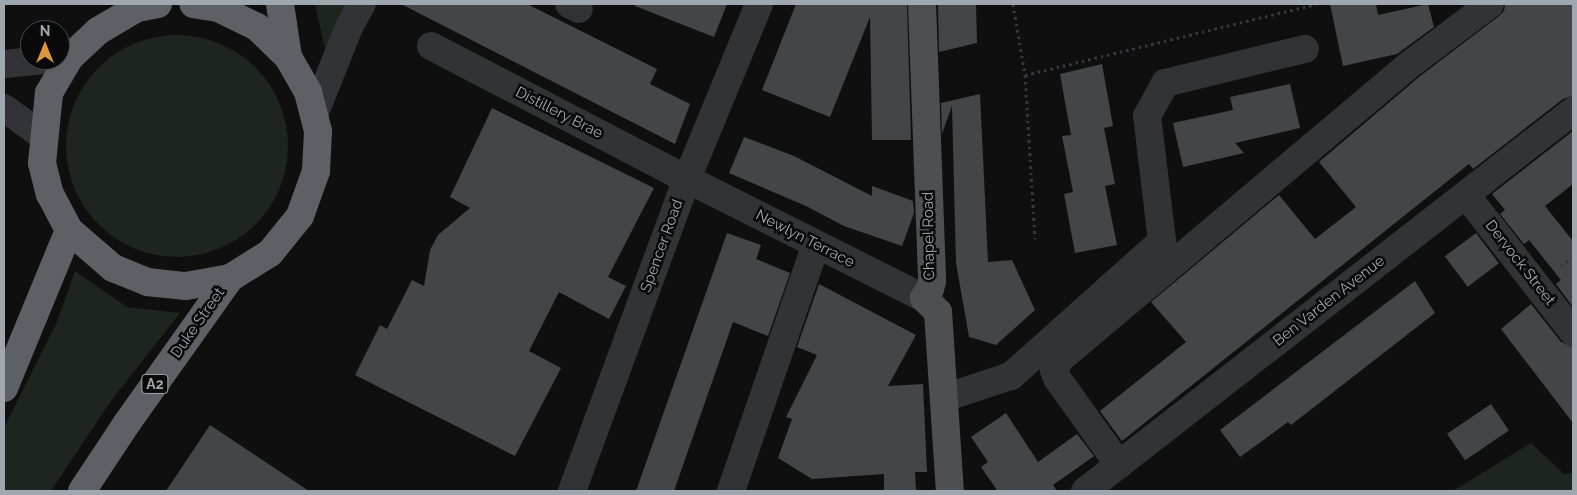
<!DOCTYPE html>
<style>
body{margin:0}
#map{position:relative;width:1577px;height:495px;overflow:hidden;background:#0f0f10;font-family:Raleway,sans-serif}
div>[style]{position:absolute}
.green>*{inset:0;background:#1e241e}
.round{border-radius:50%}
.building>*{inset:0;background:#434548;transform-origin:0 0}
.path>*{height:3px;margin-top:-1.5px;transform-origin:0;background:repeating-linear-gradient(90deg,#36383b 0 2.5px,transparent 0 6.5px)}
.minor>*{height:28px;margin:-14px;padding:0 14px;transform-origin:14px;border-radius:14px;background:#323336}
.major>*{height:28px;margin:-14px;padding:0 14px;transform-origin:14px;border-radius:14px;background:#4d4f53}
.highway>*{height:28px;margin:-14px;padding:0 14px;transform-origin:14px;border-radius:14px;background:#5d6065}
span{translate:-50% -50%;white-space:nowrap;text-align:center;line-height:1.15;-webkit-text-stroke:5px #0a0a0b;paint-order:stroke}
.shield-label span{padding:1px 4px;background:#0a0a0b;border:1px solid;border-radius:4px;-webkit-text-stroke-width:0}
.shield-label{font-size:14px;color:#a1a7af;font-weight:700}
.street-label{font-size:15px;color:#a1a7af}
.frame{position:absolute;inset:0;border:5px solid #a1a7af;pointer-events:none}
.north{position:absolute;left:20px;top:20px;width:50px;height:50px;box-sizing:border-box;background:#0a0a0b;border:1px solid #46494d;border-radius:50%;rotate:0deg;font-size:14px;font-weight:700;line-height:20px;text-align:center;color:#a1a7af}
.north::after{content:'';display:block;margin:auto;width:18px;height:22px;background:#db983b;clip-path:polygon(50% 0,100% 100%,50% 72%,0 100%)}
</style>
<div id="map">
<div class="green">
<div style="clip-path:polygon(315px 4px,355px 4px,325px 49px)"></div>
<div class="round" style="left:66px;top:35px;width:222px;height:222px"></div>
<div style="clip-path:polygon(75px 271px,127px 307px,180px 313px,111px 401px,51px 491px,4px 491px,4px 428px,57px 322px)"></div>
<div style="clip-path:polygon(1531px 443px,1564px 474px,1573px 473px,1573px 491px,1453px 491px)"></div>
</div>
<div class="building">
<div style="clip-path:polygon(401px 4px,527px 4px,657px 69px,650px 84px,690px 104px,675px 144px)"></div>
<div style="clip-path:polygon(635px 4px,727px 4px,714px 37px,635px 6px)"></div>
<div style="clip-path:polygon(796px 4px,907px 4px,911px 140px,872px 140px,870px 17px,830px 117px,762px 90px)"></div>
<div style="clip-path:polygon(938px 4px,976px 4px,977px 43px,939px 52px)"></div>
<div style="clip-path:polygon(1330px 4px,1376px 4px,1378px 15px,1428px 4px,1434px 27px,1397px 54px,1343px 66px)"></div>
<div style="clip-path:polygon(1505px 4px,1573px 4px,1573px 96px,1563px 99px,1473px 169px,1469px 164px,1122px 441px,1100px 411px,1186px 342px,1151px 302px,1279px 195px,1315px 239px,1356px 207px,1319px 162px,1419px 77px,1499px 16px,1504px 11px)"></div>
<div style="clip-path:polygon(1102px 64px,1113px 126px,1104px 128px,1115px 184px,1105px 186px,1117px 245px,1075px 253px,1064px 194px,1073px 192px,1062px 136px,1071px 135px,1060px 74px)"></div>
<div style="clip-path:polygon(1290px 84px,1300px 128px,1235px 143px,1244px 153px,1183px 167px,1173px 123px,1233px 110px,1230px 97px)"></div>
<div style="clip-path:polygon(980px 94px,988px 262px,1012px 260px,1035px 310px,996px 345px,969px 337px,956px 263px,952px 106px,942px 134px,941px 103px)"></div>
<div style="clip-path:polygon(492px 108px,654px 188px,608px 277px,626px 286px,609px 319px,559px 292px,529px 351px,561px 368px,515px 456px,355px 375px,380px 325px,387px 329px,412px 280px,424px 286px,430px 250px,438px 235px,470px 208px,450px 197px)"></div>
<div style="clip-path:polygon(1573px 131px,1573px 184px,1545px 206px,1573px 241px,1573px 307px,1556px 284px,1561px 280px,1529px 240px,1524px 244px,1500px 214px,1505px 210px,1492px 194px)"></div>
<div style="clip-path:polygon(744px 137px,794px 156px,872px 196px,872px 186px,913px 201px,914px 213px,902px 246px,844px 226px,806px 206px,729px 173px)"></div>
<div style="clip-path:polygon(727px 233px,761px 245px,756px 259px,790px 273px,768px 336px,733px 322px,674px 491px,636px 491px)"></div>
<div style="left:1476px;top:233px;width:38px;height:39px;rotate:53deg"></div>
<div style="clip-path:polygon(1415px 281px,1435px 313px,1291px 425px,1288px 422px,1240px 457px,1220px 430px)"></div>
<div style="clip-path:polygon(819px 284px,916px 335px,888px 386px,923px 384px,927px 472px,915px 472px,916px 491px,884px 491px,884px 474px,812px 479px,778px 458px,792px 419px,786px 417px,817px 355px,797px 347px)"></div>
<div style="clip-path:polygon(1531px 304px,1561px 342px,1573px 347px,1573px 423px,1501px 329px)"></div>
<div style="left:1491px;top:404px;width:32px;height:53px;rotate:56deg"></div>
<div style="clip-path:polygon(1006px 413px,1038px 462px,1077px 434px,1094px 456px,1053px 485px,1057px 491px,995px 491px,997px 490px,981px 467px,988px 462px,971px 437px)"></div>
<div style="clip-path:polygon(210px 425px,309px 491px,166px 491px)"></div>
</div>
<div class="path">
<div style="left:1013px;top:4px;width:72px;rotate:80.4deg"></div>
<div style="left:1025px;top:75px;width:164px;rotate:86.5deg"></div>
<div style="left:1025px;top:75px;width:301px;rotate:-13.7deg"></div>
<div style="left:1561px;top:266px;width:15px;rotate:-37deg"></div>
</div>
<div class="minor">
<div style="left:569px;top:4px;width:11px;rotate:27deg"></div>
<div style="left:431px;top:46px;width:288px;rotate:27.5deg"></div>
<div style="left:687px;top:179px;width:265px;rotate:26.7deg"></div>
<div style="left:4px;top:64px;width:40px;rotate:-5.7deg"></div>
<div style="left:4px;top:108px;width:48px;rotate:35.7deg"></div>
<div style="left:314px;top:115px;width:95px;rotate:-68.3deg"></div>
<div style="left:349px;top:27px;width:26px;rotate:-61deg"></div>
<div style="left:1466px;top:195px;width:174px;rotate:52deg"></div>
<div style="left:944px;top:398px;width:71px;rotate:-18.2deg"></div>
<div style="left:1011px;top:376px;width:203px;rotate:-41.8deg"></div>
<div style="left:1162px;top:241px;width:126px;rotate:-96.8deg"></div>
<div style="left:1147px;top:116px;width:38px;rotate:-61deg"></div>
<div style="left:1165px;top:83px;width:144px;rotate:-13.7deg"></div>
<div style="left:1119px;top:465px;width:107px;rotate:-125.5deg"></div>
<div style="left:1057px;top:378px;width:9px;rotate:-111deg"></div>
<div style="left:1054px;top:370px;width:13px;rotate:-61deg"></div>
<div style="left:1060px;top:359px;width:456px;rotate:-40.1deg"></div>
<div style="left:1409px;top:65px;width:101px;rotate:-37deg"></div>
<div style="left:572px;top:491px;width:333px;rotate:-69.8deg"></div>
<div style="left:687px;top:179px;width:189px;rotate:-67.6deg"></div>
<div style="left:731px;top:491px;width:261px;rotate:-71deg"></div>
<div style="left:1085px;top:491px;width:619px;rotate:-37.91deg"></div>
</div>
<div class="major">
<div style="left:922px;top:4px;width:277px;rotate:87.9deg"></div>
<div style="left:932px;top:281px;width:8px;rotate:104deg"></div>
<div style="left:930px;top:289px;width:11px;rotate:124deg"></div>
<div style="left:924px;top:298px;width:20px;rotate:45deg"></div>
<div style="left:938px;top:312px;width:179px;rotate:86.2deg"></div>
</div>
<div class="highway">
<div style="left:158px;top:4px;width:21px;rotate:169deg"></div>
<div style="left:137px;top:8px;width:45px;rotate:149.5deg"></div>
<div style="left:98px;top:31px;width:38px;rotate:137deg"></div>
<div style="left:70px;top:57px;width:42px;rotate:120.3deg"></div>
<div style="left:49px;top:93px;width:70px;rotate:95.7deg"></div>
<div style="left:42px;top:163px;width:32px;rotate:76deg"></div>
<div style="left:50px;top:194px;width:41px;rotate:62.2deg"></div>
<div style="left:69px;top:230px;width:58px;rotate:40.8deg"></div>
<div style="left:113px;top:268px;width:37px;rotate:22deg"></div>
<div style="left:147px;top:282px;width:39px;rotate:6deg"></div>
<div style="left:186px;top:286px;width:45px;rotate:-10.3deg"></div>
<div style="left:230px;top:278px;width:47px;rotate:-32deg"></div>
<div style="left:270px;top:253px;width:48px;rotate:-51deg"></div>
<div style="left:300px;top:216px;width:48px;rotate:-70.4deg"></div>
<div style="left:316px;top:171px;width:40px;rotate:-87.1deg"></div>
<div style="left:318px;top:131px;width:40px;rotate:-104.4deg"></div>
<div style="left:308px;top:92px;width:40px;rotate:-119.7deg"></div>
<div style="left:288px;top:57px;width:43px;rotate:-135.9deg"></div>
<div style="left:257px;top:27px;width:43px;rotate:-154deg"></div>
<div style="left:218px;top:8px;width:25px;rotate:-171deg"></div>
<div style="left:280px;top:4px;width:54px;rotate:81.4deg"></div>
<div style="left:4px;top:388px;width:171px;rotate:-67.6deg"></div>
<div style="left:82px;top:491px;width:82px;rotate:-56.5deg"></div>
<div style="left:127px;top:423px;width:178px;rotate:-54.6deg"></div>
</div>
<div class="shield-label">
<span style="left:155px;top:384px">A2</span>
</div>
<div class="street-label">
<span style="left:559px;top:113px;rotate:27deg">Distillery Brae</span>
<span style="left:929px;top:236px;rotate:-91deg">Chapel Road</span>
<span style="left:805px;top:239px;rotate:27deg">Newlyn Terrace</span>
<span style="left:662px;top:246px;rotate:-70deg">Spencer Road</span>
<span style="left:1520px;top:263px;rotate:52deg">Dervock Street</span>
<span style="left:1329px;top:301px;rotate:-38deg">Ben Varden Avenue</span>
<span style="left:198px;top:323px;rotate:-55deg">Duke Street</span>
</div>
<div class="frame"></div>
<div class="north">N</div>
</div>
